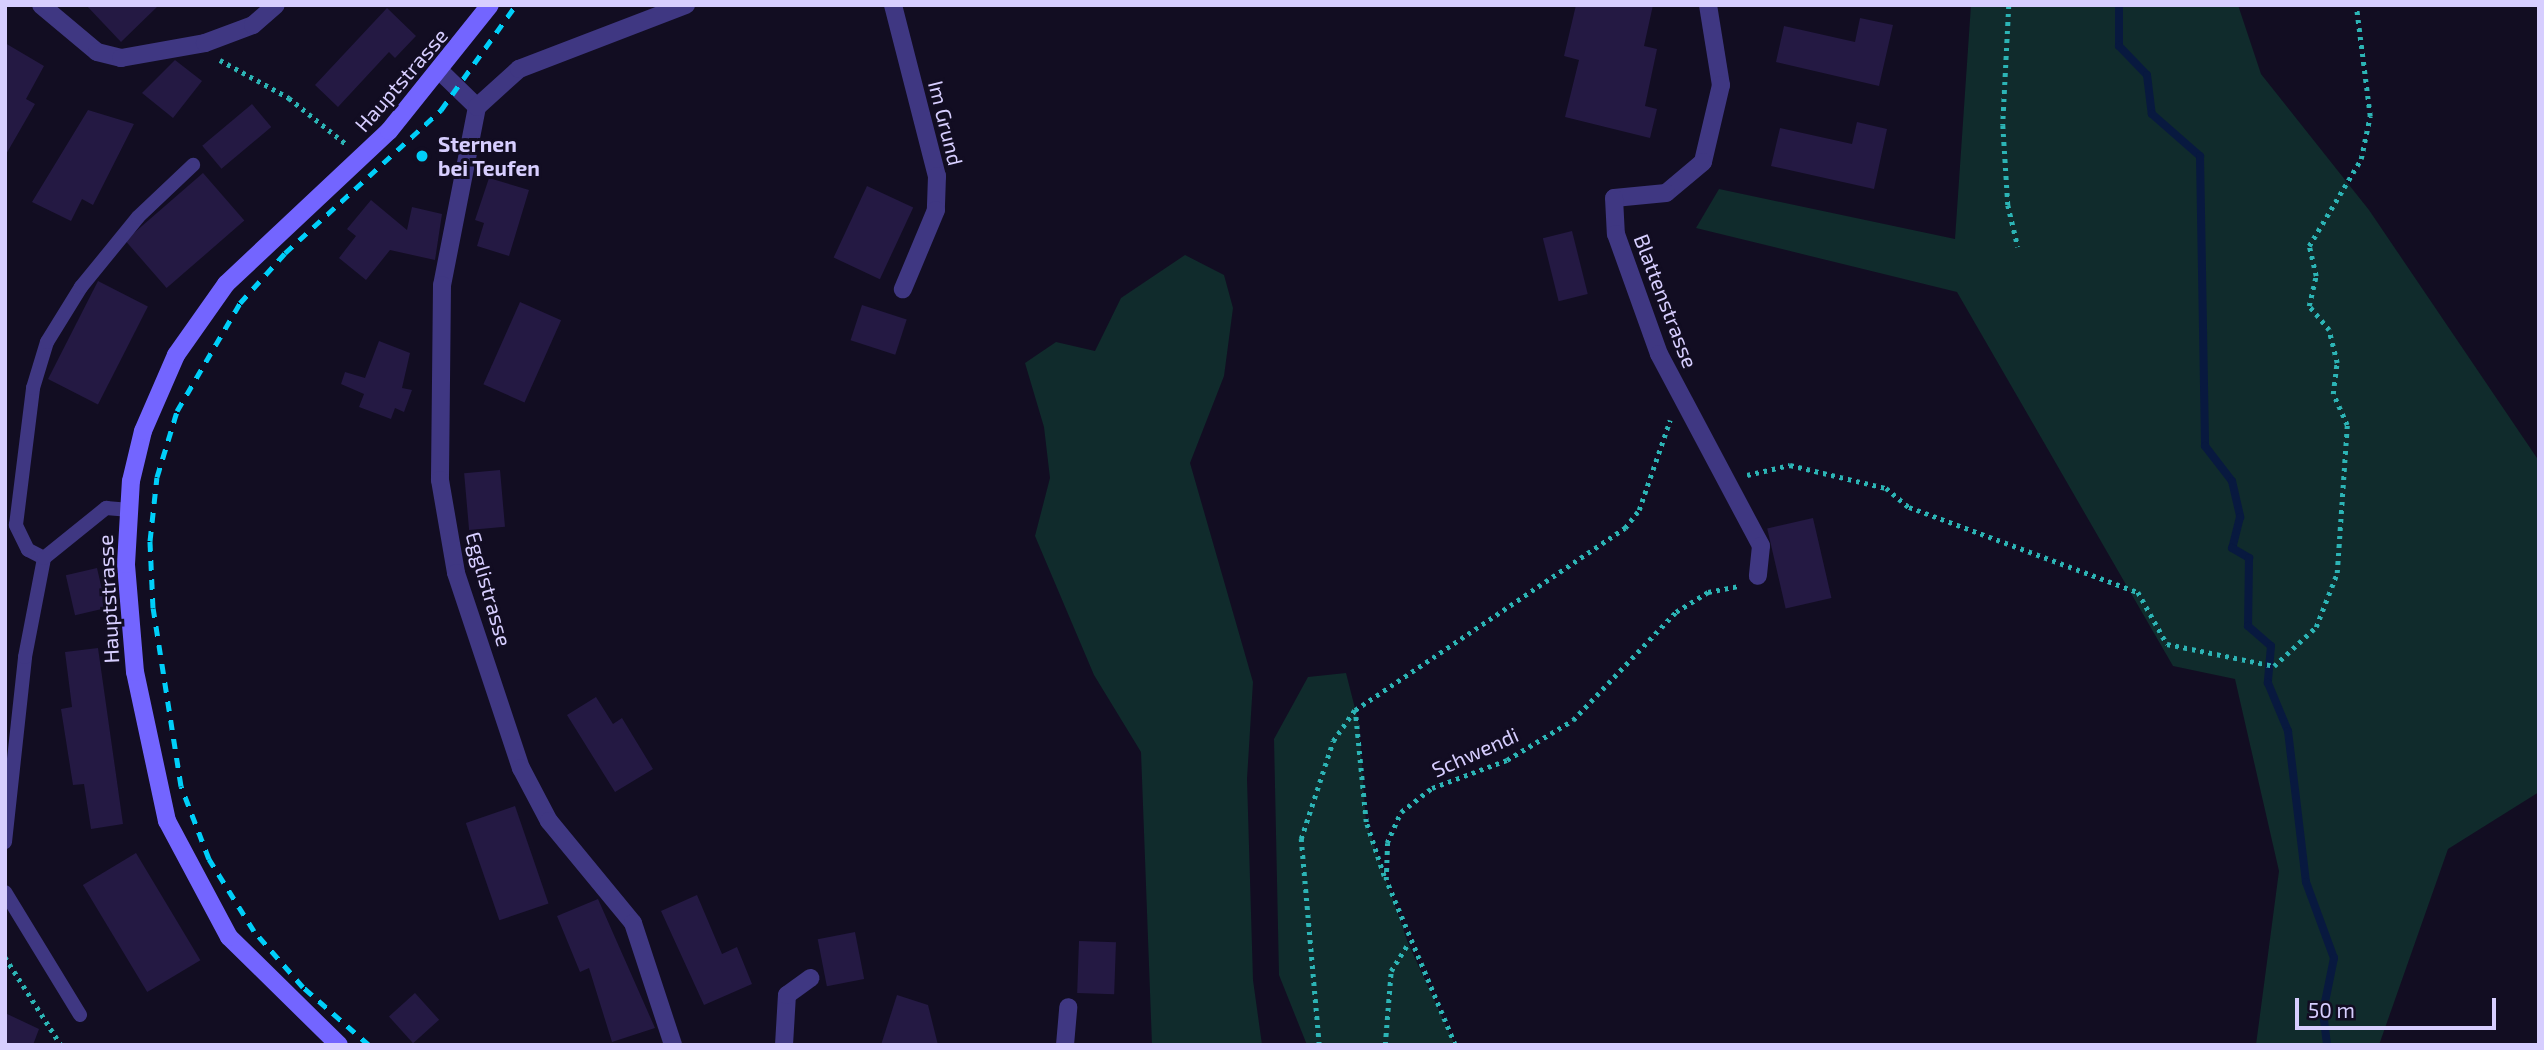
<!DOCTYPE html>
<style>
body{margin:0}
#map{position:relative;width:2544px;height:1050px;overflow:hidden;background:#120d22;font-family:"Exo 2",sans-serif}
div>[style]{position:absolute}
.green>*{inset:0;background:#102b2c}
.stream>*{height:8px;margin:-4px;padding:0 4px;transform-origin:4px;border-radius:4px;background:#08193f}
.building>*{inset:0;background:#241943;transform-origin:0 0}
.path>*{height:4.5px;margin-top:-2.25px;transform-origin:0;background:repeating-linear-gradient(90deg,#2cb4b5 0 3.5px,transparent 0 8.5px)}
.lane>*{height:14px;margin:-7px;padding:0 7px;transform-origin:7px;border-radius:7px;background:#3f3782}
.street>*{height:18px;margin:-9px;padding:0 9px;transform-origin:9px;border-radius:9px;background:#3f3782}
.secondary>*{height:18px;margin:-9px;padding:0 9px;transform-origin:9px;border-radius:9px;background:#7365ff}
.rail>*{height:5px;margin-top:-2.5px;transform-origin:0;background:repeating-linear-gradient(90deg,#00cff9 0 10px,transparent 0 19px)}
.dots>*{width:19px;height:19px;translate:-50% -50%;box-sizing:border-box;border:4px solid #120d22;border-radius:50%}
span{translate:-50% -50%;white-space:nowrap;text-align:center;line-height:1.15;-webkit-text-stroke:6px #120d22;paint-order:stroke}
.street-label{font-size:21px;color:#d7ceff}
.poi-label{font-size:21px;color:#d7ceff;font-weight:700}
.left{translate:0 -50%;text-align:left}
.frame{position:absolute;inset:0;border:7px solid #d7ceff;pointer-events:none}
.scale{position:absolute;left:2295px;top:998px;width:201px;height:32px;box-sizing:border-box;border:4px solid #d7ceff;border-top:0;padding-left:9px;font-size:21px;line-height:24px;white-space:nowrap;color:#d7ceff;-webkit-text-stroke:5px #120d22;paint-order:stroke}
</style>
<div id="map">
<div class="green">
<div style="clip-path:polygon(1971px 5px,2238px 5px,2261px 74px,2369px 210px,2539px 461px,2539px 792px,2448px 849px,2379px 1045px,2256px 1045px,2279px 871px,2235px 679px,2173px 666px,1957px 292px,1696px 228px,1719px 189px,1955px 239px)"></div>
<div style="clip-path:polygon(1185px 255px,1224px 275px,1233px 308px,1224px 376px,1190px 463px,1253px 682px,1247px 779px,1253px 980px,1262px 1045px,1152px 1045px,1141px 752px,1094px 675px,1035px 536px,1050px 478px,1044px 427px,1025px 363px,1056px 342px,1095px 351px,1121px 298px)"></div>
<div style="clip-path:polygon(1346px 673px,1359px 724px,1366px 822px,1408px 943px,1455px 1045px,1307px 1045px,1279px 975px,1274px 739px,1308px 677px)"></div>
</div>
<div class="stream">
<div style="left:2119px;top:5px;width:41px;rotate:90deg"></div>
<div style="left:2119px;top:46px;width:40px;rotate:46deg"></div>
<div style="left:2147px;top:75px;width:39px;rotate:83deg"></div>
<div style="left:2152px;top:114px;width:64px;rotate:41.2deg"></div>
<div style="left:2200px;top:156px;width:290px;rotate:89deg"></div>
<div style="left:2205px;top:446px;width:44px;rotate:52.4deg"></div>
<div style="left:2232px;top:481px;width:37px;rotate:77deg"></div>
<div style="left:2240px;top:517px;width:32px;rotate:104deg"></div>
<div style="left:2232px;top:548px;width:20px;rotate:30deg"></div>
<div style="left:2249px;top:558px;width:68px;rotate:90.8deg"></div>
<div style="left:2248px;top:626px;width:30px;rotate:41deg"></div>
<div style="left:2271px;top:646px;width:37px;rotate:95deg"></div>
<div style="left:2268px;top:683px;width:52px;rotate:67.4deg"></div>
<div style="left:2288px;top:731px;width:152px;rotate:83.2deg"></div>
<div style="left:2306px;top:882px;width:81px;rotate:69.8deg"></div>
<div style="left:2334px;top:958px;width:55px;rotate:101.5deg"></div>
<div style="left:2323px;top:1012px;width:33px;rotate:83deg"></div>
</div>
<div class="building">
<div style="clip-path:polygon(86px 5px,159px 5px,121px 42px)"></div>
<div style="clip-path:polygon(1576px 5px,1653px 5px,1644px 46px,1657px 49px,1645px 106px,1657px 109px,1650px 138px,1565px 117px,1579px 60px,1564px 56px)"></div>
<div style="clip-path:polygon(387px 8px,416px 36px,395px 58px,389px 52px,338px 107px,315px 85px)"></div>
<div style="clip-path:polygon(1860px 18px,1893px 25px,1879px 86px,1776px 62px,1784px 26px,1855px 42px)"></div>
<div style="clip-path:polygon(5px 43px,44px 66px,26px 99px,35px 104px,5px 156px)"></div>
<div style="clip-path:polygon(175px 60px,202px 81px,173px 118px,142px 93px)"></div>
<div style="left:252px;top:104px;width:30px;height:65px;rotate:50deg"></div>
<div style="clip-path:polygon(88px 110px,134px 124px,93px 205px,82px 199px,71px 221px,32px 202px)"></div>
<div style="clip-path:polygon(1857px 122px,1887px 129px,1874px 189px,1771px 166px,1780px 128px,1852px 144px)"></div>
<div style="left:203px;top:173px;width:63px;height:103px;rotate:49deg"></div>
<div style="clip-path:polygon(489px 178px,529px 190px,509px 256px,477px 246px,484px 223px,475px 220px)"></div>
<div style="left:867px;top:186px;width:51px;height:79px;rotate:25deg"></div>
<div style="clip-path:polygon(371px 200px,407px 230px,412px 207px,442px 214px,435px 260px,390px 250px,366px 280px,339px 258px,356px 236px,347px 229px)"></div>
<div style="left:1572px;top:231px;width:65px;height:30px;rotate:76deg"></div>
<div style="left:98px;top:281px;width:56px;height:110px;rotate:27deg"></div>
<div style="left:520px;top:302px;width:45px;height:90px;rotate:24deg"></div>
<div style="left:862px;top:305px;width:47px;height:37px;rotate:18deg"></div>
<div style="clip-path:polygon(379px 341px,410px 353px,402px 388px,412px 390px,404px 412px,395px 408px,391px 419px,359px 407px,364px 394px,341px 384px,345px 372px,365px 378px)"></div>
<div style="left:500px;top:470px;width:57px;height:36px;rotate:85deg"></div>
<div style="left:1813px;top:518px;width:82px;height:47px;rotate:77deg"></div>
<div style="left:97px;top:568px;width:41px;height:32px;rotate:77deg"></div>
<div style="clip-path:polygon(98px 648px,123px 824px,91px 829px,84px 784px,73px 785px,61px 709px,72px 707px,65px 652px)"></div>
<div style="clip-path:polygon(596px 697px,613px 724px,622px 718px,653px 769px,615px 792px,567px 715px)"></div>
<div style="left:515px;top:806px;width:103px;height:52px;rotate:71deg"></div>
<div style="left:136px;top:853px;width:125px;height:62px;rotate:59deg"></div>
<div style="clip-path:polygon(697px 895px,722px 954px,737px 947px,752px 984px,704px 1005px,661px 911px)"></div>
<div style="clip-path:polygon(598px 899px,655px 1028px,612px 1042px,589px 968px,580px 972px,557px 916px)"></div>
<div style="left:855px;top:932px;width:48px;height:38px;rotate:79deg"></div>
<div style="left:1079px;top:941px;width:37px;height:52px;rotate:2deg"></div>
<div style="left:415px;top:993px;width:36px;height:35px;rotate:48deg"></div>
<div style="clip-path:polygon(897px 995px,928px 1005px,938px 1045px,881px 1045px)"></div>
<div style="clip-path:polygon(5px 1013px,39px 1029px,33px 1045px,5px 1045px)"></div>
</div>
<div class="path">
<div style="left:2009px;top:5px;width:120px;rotate:92.9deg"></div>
<div style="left:2003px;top:125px;width:80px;rotate:86.4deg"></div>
<div style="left:2008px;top:205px;width:43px;rotate:76.6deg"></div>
<div style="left:220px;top:60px;width:79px;rotate:28.8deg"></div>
<div style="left:289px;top:98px;width:73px;rotate:38.9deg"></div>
<div style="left:1747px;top:475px;width:44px;rotate:-13.1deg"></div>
<div style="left:1790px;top:465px;width:99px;rotate:13.5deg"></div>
<div style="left:1886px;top:488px;width:30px;rotate:40deg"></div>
<div style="left:1909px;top:507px;width:244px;rotate:20.4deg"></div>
<div style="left:2138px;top:592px;width:60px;rotate:60.9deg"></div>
<div style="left:2167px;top:644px;width:109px;rotate:11.6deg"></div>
<div style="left:2274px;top:666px;width:57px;rotate:-42.9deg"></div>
<div style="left:2316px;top:627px;width:58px;rotate:-68.7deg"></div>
<div style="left:2337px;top:573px;width:148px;rotate:-86.1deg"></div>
<div style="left:2347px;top:425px;width:34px;rotate:-114deg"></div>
<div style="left:2333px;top:394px;width:31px;rotate:-83deg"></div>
<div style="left:2337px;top:363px;width:34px;rotate:-104deg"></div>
<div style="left:2329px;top:330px;width:31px;rotate:-130deg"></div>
<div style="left:2309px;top:306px;width:31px;rotate:-77deg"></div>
<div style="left:2316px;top:276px;width:31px;rotate:-103deg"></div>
<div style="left:2309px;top:246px;width:101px;rotate:-59.1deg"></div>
<div style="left:2361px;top:159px;width:44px;rotate:-78.2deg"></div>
<div style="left:2370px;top:116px;width:112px;rotate:-97.2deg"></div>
<div style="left:1384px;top:876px;width:57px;rotate:-108.4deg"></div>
<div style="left:1366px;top:822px;width:113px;rotate:-95.6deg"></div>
<div style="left:1355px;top:710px;width:326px;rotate:-34deg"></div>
<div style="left:1625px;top:528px;width:23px;rotate:-52deg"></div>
<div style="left:1639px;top:510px;width:95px;rotate:-71deg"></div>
<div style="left:5px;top:957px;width:104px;rotate:57.5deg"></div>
<div style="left:1319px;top:1045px;width:207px;rotate:-95deg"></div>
<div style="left:1301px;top:839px;width:103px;rotate:-71.9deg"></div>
<div style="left:1333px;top:741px;width:38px;rotate:-55deg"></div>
<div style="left:1385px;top:1045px;width:74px;rotate:-85.4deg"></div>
<div style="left:1391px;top:971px;width:32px;rotate:-58deg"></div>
<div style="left:1455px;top:1045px;width:179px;rotate:-112.7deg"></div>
<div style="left:1386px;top:880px;width:37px;rotate:-88deg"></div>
<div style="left:1387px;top:843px;width:34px;rotate:-66deg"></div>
<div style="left:1401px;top:812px;width:39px;rotate:-38deg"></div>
<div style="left:1432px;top:788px;width:80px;rotate:-20.5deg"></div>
<div style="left:1507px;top:760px;width:77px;rotate:-31.2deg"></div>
<div style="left:1573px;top:720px;width:149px;rotate:-46.4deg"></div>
<div style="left:1676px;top:612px;width:38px;rotate:-32deg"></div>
<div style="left:1708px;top:592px;width:32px;rotate:-11deg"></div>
</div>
<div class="lane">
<div style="left:44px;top:558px;width:18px;rotate:-153deg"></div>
<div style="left:28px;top:550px;width:28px;rotate:-116deg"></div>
<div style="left:16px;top:525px;width:138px;rotate:-82.9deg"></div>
<div style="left:33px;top:388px;width:48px;rotate:-73.1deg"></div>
<div style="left:47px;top:342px;width:65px;rotate:-58.3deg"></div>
<div style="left:81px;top:287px;width:90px;rotate:-50.8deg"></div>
<div style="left:138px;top:217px;width:76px;rotate:-43.4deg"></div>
<div style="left:5px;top:842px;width:186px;rotate:-83.8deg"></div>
<div style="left:25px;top:657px;width:101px;rotate:-79.1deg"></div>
<div style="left:44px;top:558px;width:80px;rotate:-38.9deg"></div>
<div style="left:106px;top:508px;width:21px;rotate:5deg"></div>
<div style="left:5px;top:892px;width:144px;rotate:58.6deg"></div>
</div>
<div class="street">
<div style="left:41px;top:5px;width:73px;rotate:40deg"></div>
<div style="left:97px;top:52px;width:25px;rotate:14deg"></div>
<div style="left:121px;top:58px;width:85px;rotate:-10.1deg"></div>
<div style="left:205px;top:43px;width:51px;rotate:-20.6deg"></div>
<div style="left:253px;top:25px;width:30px;rotate:-41deg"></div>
<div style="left:893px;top:5px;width:177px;rotate:75.6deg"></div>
<div style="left:937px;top:176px;width:34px;rotate:92deg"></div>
<div style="left:936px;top:210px;width:86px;rotate:112.7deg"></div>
<div style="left:1708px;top:5px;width:81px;rotate:80.8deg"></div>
<div style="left:1721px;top:85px;width:79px;rotate:103.2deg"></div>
<div style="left:1703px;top:162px;width:48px;rotate:140deg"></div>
<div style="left:1666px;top:193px;width:52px;rotate:174.5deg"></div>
<div style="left:1614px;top:198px;width:36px;rotate:87deg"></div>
<div style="left:1616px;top:234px;width:127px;rotate:70.3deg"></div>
<div style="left:1659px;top:354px;width:217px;rotate:62deg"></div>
<div style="left:1761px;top:546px;width:30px;rotate:96deg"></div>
<div style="left:442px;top:73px;width:49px;rotate:44.2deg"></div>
<div style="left:477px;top:107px;width:181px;rotate:101.1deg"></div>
<div style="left:442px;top:285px;width:195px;rotate:90.6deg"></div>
<div style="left:440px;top:480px;width:94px;rotate:80.2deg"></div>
<div style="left:456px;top:573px;width:206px;rotate:71.6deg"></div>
<div style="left:521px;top:768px;width:60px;rotate:62.2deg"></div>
<div style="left:549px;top:821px;width:132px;rotate:50.5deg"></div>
<div style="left:633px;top:923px;width:128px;rotate:71.8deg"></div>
<div style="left:477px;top:107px;width:57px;rotate:-42.1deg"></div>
<div style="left:519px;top:69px;width:179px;rotate:-21deg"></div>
<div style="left:784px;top:1045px;width:50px;rotate:-86.6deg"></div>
<div style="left:787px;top:995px;width:29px;rotate:-36deg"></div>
<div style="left:1065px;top:1045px;width:38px;rotate:-85deg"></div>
</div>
<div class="secondary">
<div style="left:339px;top:1045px;width:154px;rotate:-135.5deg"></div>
<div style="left:229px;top:937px;width:132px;rotate:-118.1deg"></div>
<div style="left:167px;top:821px;width:152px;rotate:-102.1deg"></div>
<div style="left:135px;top:672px;width:108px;rotate:-94.8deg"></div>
<div style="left:126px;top:564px;width:83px;rotate:-86.6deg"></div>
<div style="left:131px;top:481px;width:51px;rotate:-76.5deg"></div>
<div style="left:143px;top:431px;width:83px;rotate:-66.5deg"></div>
<div style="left:176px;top:355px;width:87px;rotate:-54.8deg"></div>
<div style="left:226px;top:284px;width:224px;rotate:-43.2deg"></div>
<div style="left:389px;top:131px;width:161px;rotate:-51.3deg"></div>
</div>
<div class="rail">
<div style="left:369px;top:1045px;width:88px;rotate:-138.7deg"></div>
<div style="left:303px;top:987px;width:74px;rotate:-131.2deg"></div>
<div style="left:254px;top:931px;width:85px;rotate:-122deg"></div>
<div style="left:209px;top:859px;width:78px;rotate:-111deg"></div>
<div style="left:181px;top:786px;width:180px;rotate:-98.9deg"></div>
<div style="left:153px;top:608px;width:67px;rotate:-92.6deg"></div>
<div style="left:150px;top:541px;width:64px;rotate:-83.8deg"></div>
<div style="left:157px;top:477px;width:69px;rotate:-73.1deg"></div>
<div style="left:177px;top:411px;width:125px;rotate:-59.7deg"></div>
<div style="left:240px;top:303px;width:67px;rotate:-48deg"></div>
<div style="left:285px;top:253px;width:212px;rotate:-42.5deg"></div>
<div style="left:441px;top:110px;width:129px;rotate:-54.5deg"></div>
</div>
<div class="dots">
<div style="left:422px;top:156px;background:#00cff9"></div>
</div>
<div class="street-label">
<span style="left:401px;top:80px;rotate:-49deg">Hauptstrasse</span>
<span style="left:946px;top:123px;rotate:76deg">Im Grund</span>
<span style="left:1666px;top:301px;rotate:69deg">Blattenstrasse</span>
<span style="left:489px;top:589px;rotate:74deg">Egglistrasse</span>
<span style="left:108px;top:599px;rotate:-93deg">Hauptstrasse</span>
<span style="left:1475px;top:752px;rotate:-24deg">Schwendi</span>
</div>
<div class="poi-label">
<span class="left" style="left:438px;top:156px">Sternen<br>bei Teufen</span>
</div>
<div class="frame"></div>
<div class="scale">50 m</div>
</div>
